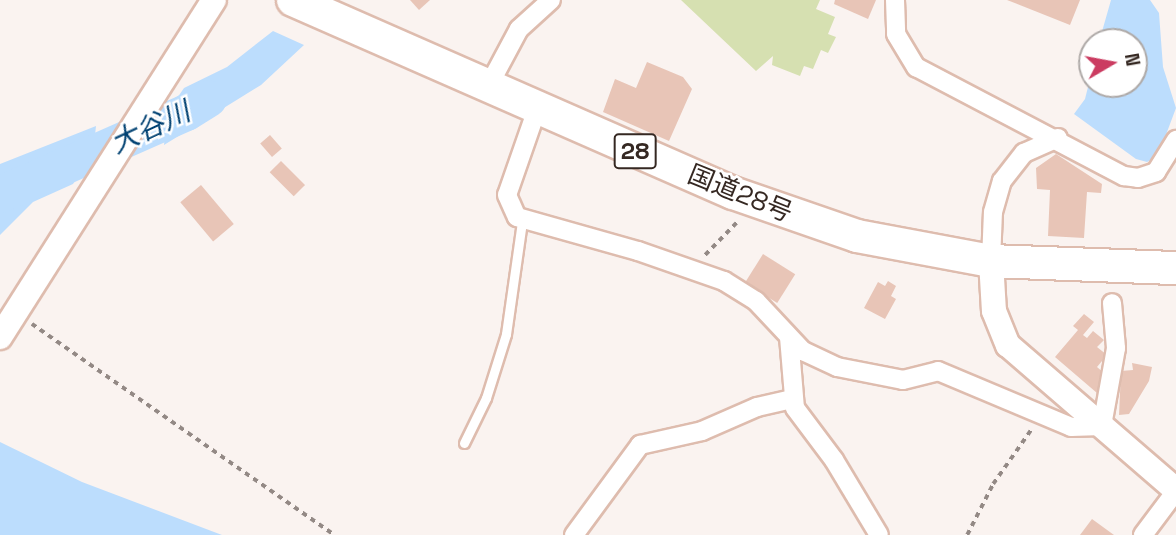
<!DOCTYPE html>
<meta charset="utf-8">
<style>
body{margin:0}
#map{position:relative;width:1176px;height:535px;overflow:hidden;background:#faf3f0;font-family:"Space Grotesk","Noto Sans JP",sans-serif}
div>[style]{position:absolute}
.green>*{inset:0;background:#d6e0b1}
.water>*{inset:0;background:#bcddfd}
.river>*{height:37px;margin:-18.5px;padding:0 18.5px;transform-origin:18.5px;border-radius:18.5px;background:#bcddfd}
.building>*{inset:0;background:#e8c5b7;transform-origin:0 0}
.path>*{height:3.5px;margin-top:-1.75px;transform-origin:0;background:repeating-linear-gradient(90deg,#938985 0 5px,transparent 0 10px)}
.roads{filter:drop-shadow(2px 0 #debcae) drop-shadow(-2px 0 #debcae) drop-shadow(0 2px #debcae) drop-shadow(0 -2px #debcae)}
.lane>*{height:9px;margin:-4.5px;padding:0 4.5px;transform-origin:4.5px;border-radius:4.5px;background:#fff}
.street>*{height:18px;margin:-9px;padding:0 9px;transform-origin:9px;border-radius:9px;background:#fff}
.secondary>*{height:24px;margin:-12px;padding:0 12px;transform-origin:12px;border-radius:12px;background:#fff}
.highway>*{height:32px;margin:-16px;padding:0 16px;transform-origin:16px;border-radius:16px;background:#fff}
span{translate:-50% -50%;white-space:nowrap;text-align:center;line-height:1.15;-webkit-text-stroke:5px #fff;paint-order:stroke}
.shield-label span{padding:2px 5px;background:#fff;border:2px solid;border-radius:5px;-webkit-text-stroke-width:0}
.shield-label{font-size:24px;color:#352822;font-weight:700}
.street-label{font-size:26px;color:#352822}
.water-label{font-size:28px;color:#004172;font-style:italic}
.north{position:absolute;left:1078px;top:28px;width:70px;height:70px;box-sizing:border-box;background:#fff;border:2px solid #aea9a7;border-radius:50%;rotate:80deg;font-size:19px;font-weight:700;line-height:28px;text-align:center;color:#352822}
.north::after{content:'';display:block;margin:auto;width:24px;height:32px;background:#cb3c61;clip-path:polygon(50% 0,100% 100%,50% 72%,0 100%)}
</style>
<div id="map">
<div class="green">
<div style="clip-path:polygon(681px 0,820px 0,816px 9px,835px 17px,828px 34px,836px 37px,828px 53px,821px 50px,813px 69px,804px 66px,800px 76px,772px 65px,773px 56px,756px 71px)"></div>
</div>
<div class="water">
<div style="clip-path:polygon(1111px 0,1150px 0,1159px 13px,1163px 67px,1176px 108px,1158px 156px,1147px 162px,1136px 159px,1074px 114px,1085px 99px,1092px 71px,1092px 84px,1134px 84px,1134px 42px,1099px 42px)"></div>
<div style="clip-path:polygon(273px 31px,304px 45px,261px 85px,164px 145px,167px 113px,184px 88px,227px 67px)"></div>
<div style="clip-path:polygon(96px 126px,93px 154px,73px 184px,33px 202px,0 235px,0 164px)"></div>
<div style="clip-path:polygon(0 442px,82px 482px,222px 535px,0 535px)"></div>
</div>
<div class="river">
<div style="left:0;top:194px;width:203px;rotate:-23.8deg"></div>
<div style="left:186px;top:112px;width:26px;rotate:-32deg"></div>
</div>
<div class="building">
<div style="clip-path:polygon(410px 0,430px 0,419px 10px)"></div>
<div style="clip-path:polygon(835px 0,876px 0,868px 19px,834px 4px)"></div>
<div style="clip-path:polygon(1007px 0,1080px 0,1070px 25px)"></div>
<div style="clip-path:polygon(647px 62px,683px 77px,692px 89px,669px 141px,603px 112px,615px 79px,636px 88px)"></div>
<div style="left:270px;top:135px;width:18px;height:13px;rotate:49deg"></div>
<div style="clip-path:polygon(1056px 154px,1102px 184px,1101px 193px,1087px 192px,1084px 238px,1048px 236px,1050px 190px,1037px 189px,1036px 168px)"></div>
<div style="left:281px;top:161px;width:34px;height:16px;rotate:45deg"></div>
<div style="left:201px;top:185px;width:51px;height:27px;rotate:50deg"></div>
<div style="left:763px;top:254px;width:38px;height:34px;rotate:32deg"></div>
<div style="clip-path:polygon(888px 281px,896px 286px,891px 296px,896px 299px,885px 319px,864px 308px,878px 282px,885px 286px)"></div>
<div style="clip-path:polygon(1084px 314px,1094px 322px,1083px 335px,1087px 338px,1093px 331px,1104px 340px,1097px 347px,1107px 355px,1097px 367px,1104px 373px,1097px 393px,1055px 357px,1078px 330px,1073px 326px)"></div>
<div style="clip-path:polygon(1132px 363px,1152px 367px,1149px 381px,1129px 414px,1119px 415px,1121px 371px,1133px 370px)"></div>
<div style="clip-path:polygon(1092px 519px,1114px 535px,1080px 535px)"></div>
</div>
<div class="path">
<div style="left:705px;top:255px;width:49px;rotate:-45.8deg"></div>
<div style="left:32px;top:324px;width:368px;rotate:34.9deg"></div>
<div style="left:967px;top:535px;width:57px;rotate:-63deg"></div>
<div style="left:993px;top:484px;width:66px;rotate:-54.9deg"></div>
</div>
<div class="roads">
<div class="lane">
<div style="left:464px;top:443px;width:50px;rotate:-63.9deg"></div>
<div style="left:486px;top:398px;width:67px;rotate:-72.6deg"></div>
<div style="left:506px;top:334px;width:114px;rotate:-81.9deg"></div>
</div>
<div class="street">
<div style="left:895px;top:0;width:34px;rotate:88deg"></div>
<div style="left:896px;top:34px;width:39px;rotate:59deg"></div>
<div style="left:916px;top:67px;width:235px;rotate:27.7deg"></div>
<div style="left:1124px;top:176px;width:14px;rotate:8deg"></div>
<div style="left:1138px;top:178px;width:19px;rotate:-18deg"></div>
<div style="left:1156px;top:172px;width:38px;rotate:-58deg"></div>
<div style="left:488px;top:87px;width:66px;rotate:-61.9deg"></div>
<div style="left:519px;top:29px;width:43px;rotate:-42.2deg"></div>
<div style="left:537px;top:109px;width:91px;rotate:109.2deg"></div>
<div style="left:507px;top:195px;width:24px;rotate:66deg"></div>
<div style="left:517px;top:217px;width:126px;rotate:15.7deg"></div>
<div style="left:638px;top:251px;width:91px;rotate:19.2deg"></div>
<div style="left:724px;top:281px;width:38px;rotate:32deg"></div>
<div style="left:756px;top:301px;width:69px;rotate:46.8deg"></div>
<div style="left:803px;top:351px;width:38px;rotate:25deg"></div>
<div style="left:837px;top:367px;width:67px;rotate:11.1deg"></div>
<div style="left:903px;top:380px;width:36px;rotate:-14deg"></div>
<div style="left:938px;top:371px;width:144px;rotate:22.8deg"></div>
<div style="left:1071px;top:427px;width:31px;rotate:-2deg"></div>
<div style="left:1102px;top:426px;width:79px;rotate:-79.8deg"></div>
<div style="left:1116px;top:348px;width:45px;rotate:-95.1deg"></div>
<div style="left:991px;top:261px;width:49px;rotate:-87.7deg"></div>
<div style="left:993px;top:212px;width:32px;rotate:-74deg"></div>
<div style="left:1002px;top:181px;width:36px;rotate:-52deg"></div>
<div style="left:1024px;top:153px;width:37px;rotate:-24deg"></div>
<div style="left:789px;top:337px;width:71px;rotate:85.2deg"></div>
<div style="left:795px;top:408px;width:65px;rotate:53.1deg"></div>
<div style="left:834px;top:460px;width:87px;rotate:59deg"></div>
<div style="left:574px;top:535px;width:112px;rotate:-53.7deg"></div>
<div style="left:640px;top:445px;width:64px;rotate:-12.7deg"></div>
<div style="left:702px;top:431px;width:60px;rotate:-23.6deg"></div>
<div style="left:757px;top:407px;width:36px;rotate:-13deg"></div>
<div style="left:1143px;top:535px;width:55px;rotate:-53.1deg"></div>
</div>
<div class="secondary">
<div style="left:991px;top:261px;width:50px;rotate:86.6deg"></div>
<div style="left:994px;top:311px;width:37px;rotate:68deg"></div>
<div style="left:1008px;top:345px;width:222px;rotate:40.8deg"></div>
<div style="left:0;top:337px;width:399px;rotate:-57.6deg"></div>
</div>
<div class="highway">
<div style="left:293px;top:0;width:480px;rotate:23.7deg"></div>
<div style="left:733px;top:193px;width:131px;rotate:19.1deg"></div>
<div style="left:857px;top:236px;width:136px;rotate:10.6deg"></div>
<div style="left:991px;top:261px;width:185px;rotate:2.2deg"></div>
</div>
</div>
<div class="shield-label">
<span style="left:635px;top:151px">28</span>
</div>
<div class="street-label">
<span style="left:740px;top:194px;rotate:22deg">国道28号</span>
</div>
<div class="water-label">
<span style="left:150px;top:127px;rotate:-25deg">大谷川</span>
</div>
<div class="north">N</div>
</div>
